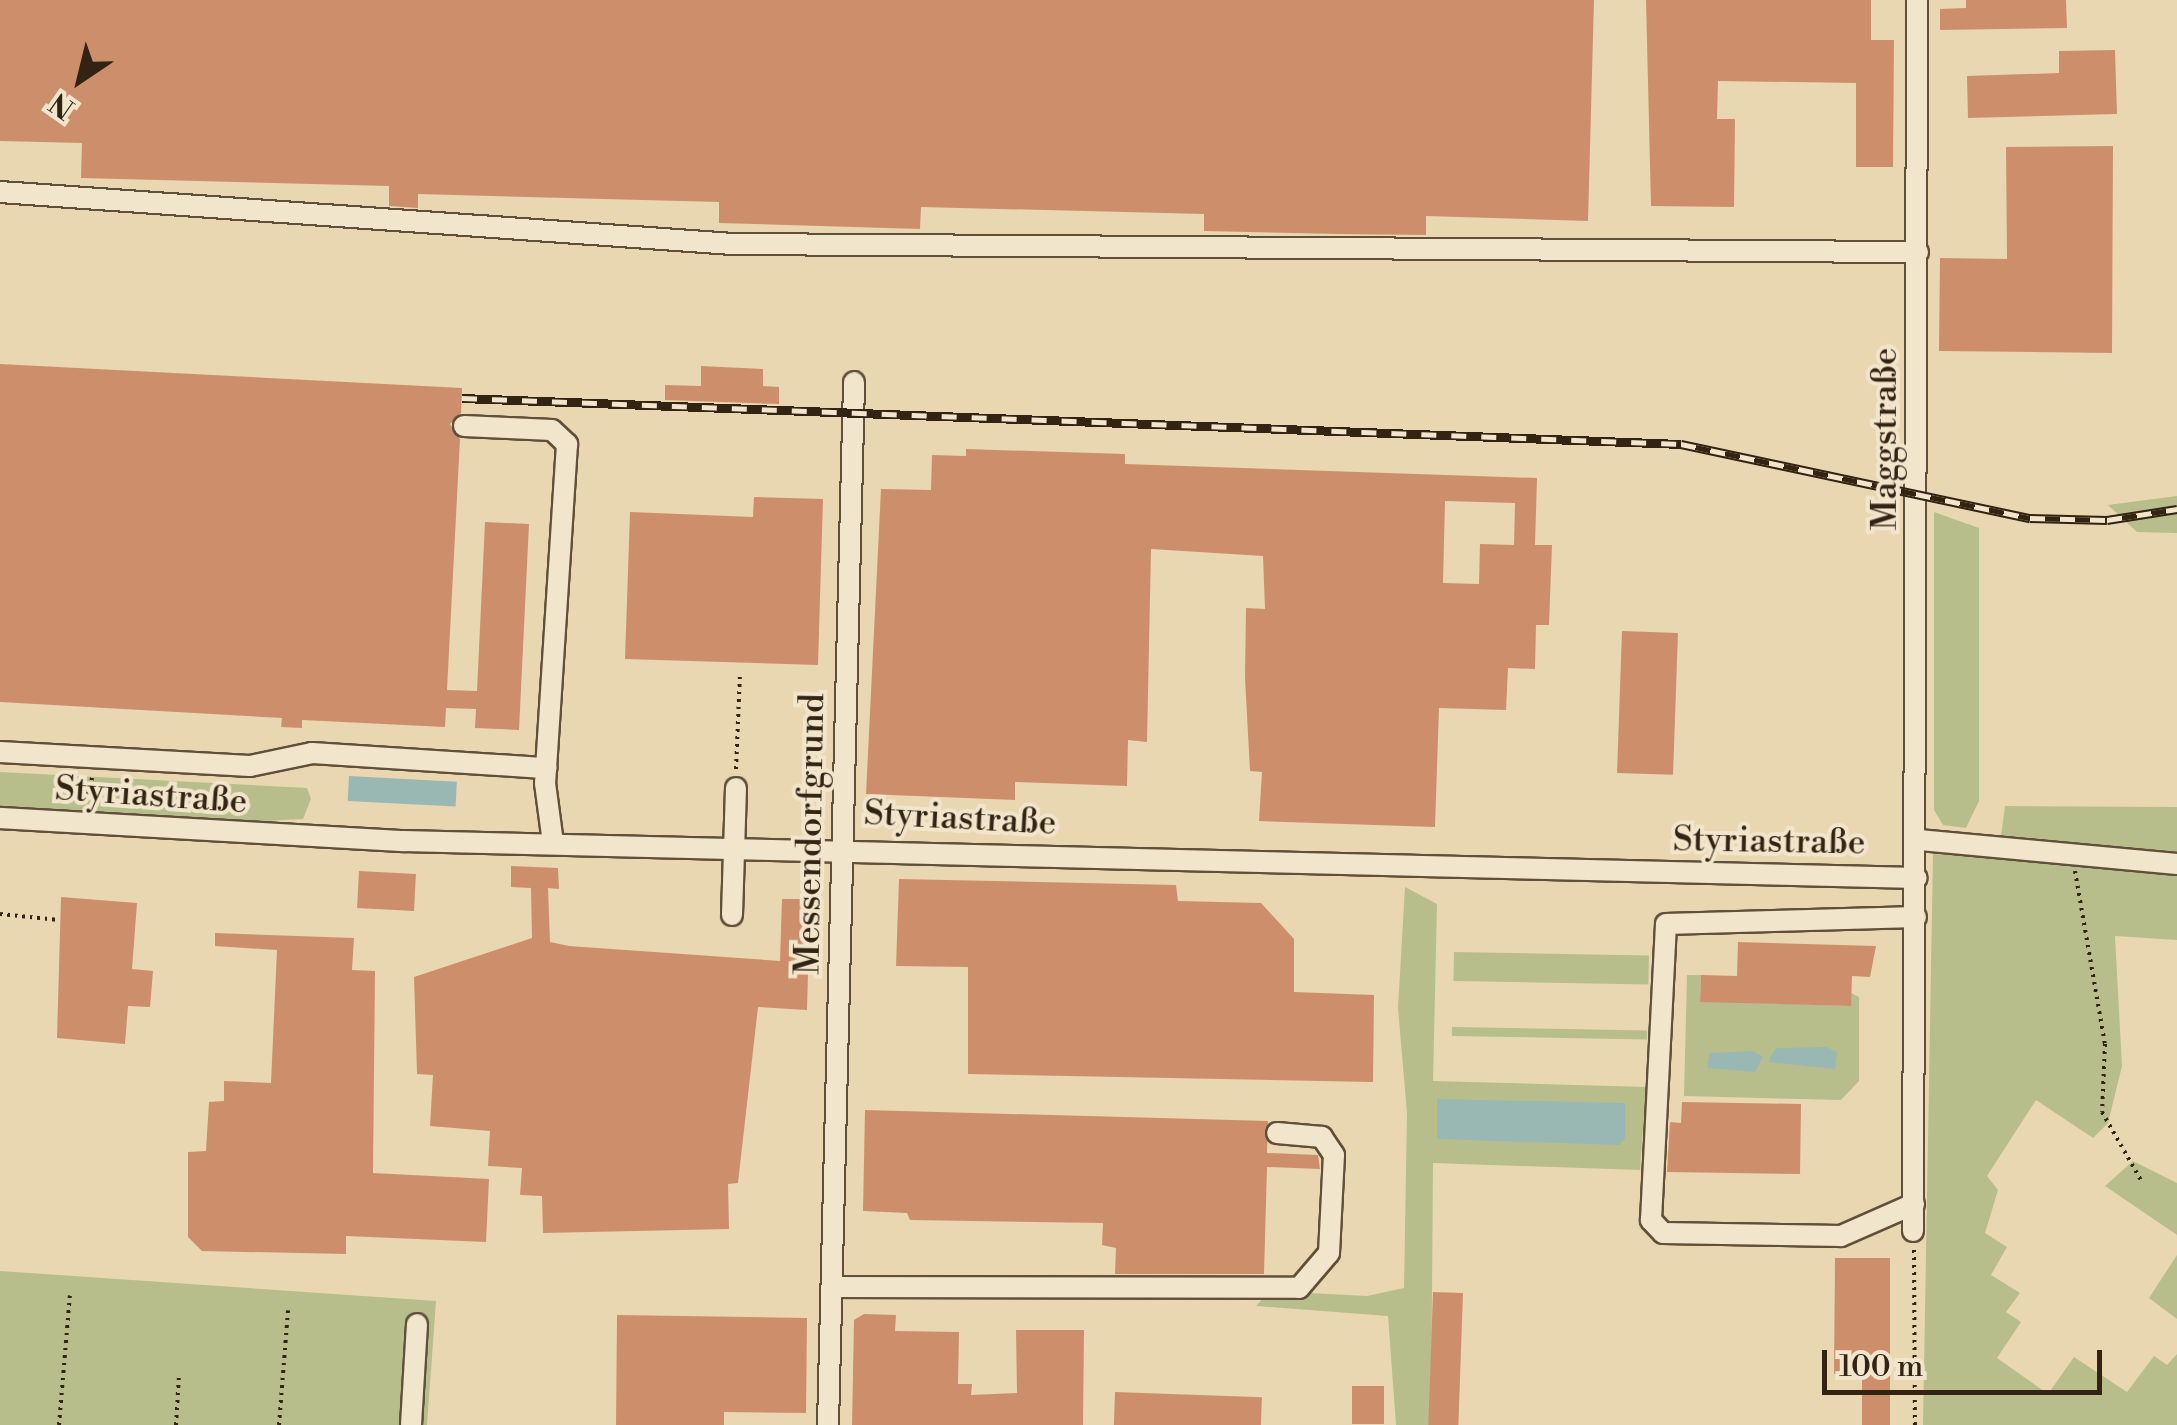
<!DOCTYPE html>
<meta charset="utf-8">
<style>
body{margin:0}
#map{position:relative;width:2177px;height:1425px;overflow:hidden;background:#e9d7b1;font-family:"Libre Bodoni",serif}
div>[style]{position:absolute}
.green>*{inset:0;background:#b7be8b;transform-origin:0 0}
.water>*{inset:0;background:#99b8b3;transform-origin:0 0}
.building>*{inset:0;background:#cd8f6b;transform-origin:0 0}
.path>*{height:4px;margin-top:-2px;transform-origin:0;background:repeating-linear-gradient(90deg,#322313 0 2.5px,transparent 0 7.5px)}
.roads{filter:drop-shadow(2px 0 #60503a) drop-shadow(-2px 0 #60503a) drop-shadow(0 2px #60503a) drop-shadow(0 -2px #60503a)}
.minor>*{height:20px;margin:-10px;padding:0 10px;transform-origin:10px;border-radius:10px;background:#f1e5cc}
.rail>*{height:9px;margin-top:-4.5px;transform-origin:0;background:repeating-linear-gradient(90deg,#f1e5cc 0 15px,#322313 0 30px);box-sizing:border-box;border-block:2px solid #322313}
span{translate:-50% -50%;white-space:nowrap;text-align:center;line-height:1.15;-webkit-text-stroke:8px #f1e5cc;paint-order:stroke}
.street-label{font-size:35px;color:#322313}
.north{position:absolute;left:30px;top:30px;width:100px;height:100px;-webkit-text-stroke:8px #f1e5cc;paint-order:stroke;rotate:215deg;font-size:28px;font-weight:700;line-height:40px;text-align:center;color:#322313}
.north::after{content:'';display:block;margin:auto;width:35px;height:45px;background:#322313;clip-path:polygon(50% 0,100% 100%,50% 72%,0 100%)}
.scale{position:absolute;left:1822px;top:1350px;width:280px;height:45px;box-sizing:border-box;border:5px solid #322313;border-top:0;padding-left:12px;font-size:30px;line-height:35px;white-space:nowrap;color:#322313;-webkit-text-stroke:8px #f1e5cc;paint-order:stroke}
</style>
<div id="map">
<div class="green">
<div style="clip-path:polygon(2177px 496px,2177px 533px,2137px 532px,2108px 505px)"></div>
<div style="clip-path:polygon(1934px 512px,1979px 528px,1979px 801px,1966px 828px,1943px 825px,1934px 810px)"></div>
<div style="clip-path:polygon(0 772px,307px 788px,311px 799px,303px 819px,244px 822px,0 807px)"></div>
<div style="clip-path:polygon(2005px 806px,2177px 807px,2177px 940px,2115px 936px,2122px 1066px,2108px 1123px,2093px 1138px,2036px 1100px,1987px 1176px,1998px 1190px,1985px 1233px,2007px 1247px,1991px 1275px,2020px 1293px,2006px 1312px,2021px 1322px,1997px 1358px,2048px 1394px,2074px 1357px,2127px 1392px,2154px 1356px,2167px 1365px,2177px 1354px,2177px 1425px,1923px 1425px,1933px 854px,1998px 858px)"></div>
<div style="clip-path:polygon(1405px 887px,1437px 904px,1433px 1081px,1646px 1087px,1640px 1170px,1433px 1163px,1431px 1425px,1396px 1425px,1388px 1316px,1256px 1306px,1270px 1291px,1367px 1296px,1404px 1288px,1407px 1113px,1398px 1008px)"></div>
<div style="left:1454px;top:952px;width:195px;height:29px;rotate:1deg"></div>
<div style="clip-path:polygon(1687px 975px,1701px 975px,1700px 1001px,1851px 1006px,1851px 993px,1859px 997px,1859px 1081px,1841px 1100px,1684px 1096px)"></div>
<div style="left:1452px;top:1027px;width:195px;height:9px;rotate:1deg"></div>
<div style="clip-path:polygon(2133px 1161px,2177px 1183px,2177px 1235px,2105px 1186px)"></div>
<div style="clip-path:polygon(2177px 1255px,2177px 1319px,2149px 1298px)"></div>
<div style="clip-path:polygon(0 1271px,436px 1301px,427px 1425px,0 1425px)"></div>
</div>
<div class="water">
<div style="left:349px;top:776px;width:108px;height:25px;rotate:3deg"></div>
<div style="clip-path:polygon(1826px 1047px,1837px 1052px,1835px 1069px,1768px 1062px,1776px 1048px)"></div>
<div style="clip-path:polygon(1753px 1051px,1763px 1057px,1755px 1072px,1707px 1068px,1710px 1053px)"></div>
<div style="clip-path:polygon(1437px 1099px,1625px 1103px,1625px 1138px,1619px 1145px,1437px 1139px)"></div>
</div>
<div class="building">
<div style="clip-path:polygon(0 0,1594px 0,1588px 221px,1426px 216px,1426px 235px,1338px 234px,1204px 231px,1204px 214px,921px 207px,920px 229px,719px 223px,719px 202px,418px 194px,418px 208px,389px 206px,389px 186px,81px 178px,82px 143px,0 141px)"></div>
<div style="clip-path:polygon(1646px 0,1871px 0,1871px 40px,1894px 40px,1893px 167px,1856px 167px,1856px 83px,1718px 81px,1717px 119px,1735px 119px,1734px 207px,1651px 206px)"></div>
<div style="clip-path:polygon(1966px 0,2066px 0,2067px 28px,1940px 30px,1940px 9px,1966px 8px)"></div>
<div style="clip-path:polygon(2115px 50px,2117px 114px,1968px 118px,1967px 76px,2059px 73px,2059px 51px)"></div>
<div style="clip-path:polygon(2113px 146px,2112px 353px,1939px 351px,1940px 258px,2007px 259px,2006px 147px)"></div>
<div style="clip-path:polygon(0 364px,462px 388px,461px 413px,450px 424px,460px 439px,447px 690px,477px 691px,485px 522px,529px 524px,519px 730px,475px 728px,476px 709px,446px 708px,445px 727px,302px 720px,302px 728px,281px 727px,282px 718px,0 702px)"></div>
<div style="clip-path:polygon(701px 366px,763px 369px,763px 386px,779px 387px,779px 404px,665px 400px,665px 385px,701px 386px)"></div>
<div style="clip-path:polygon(evenodd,966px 449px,1125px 454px,1125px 464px,1537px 478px,1535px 545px,1552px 545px,1549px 625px,1536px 625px,1535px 669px,1508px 668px,1506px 710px,1439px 708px,1435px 827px,1259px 821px,1262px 772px,1250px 771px,1245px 678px,1246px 608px,1265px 609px,1263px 556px,1151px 549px,1147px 742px,1128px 740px,1127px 786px,1015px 782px,1015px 800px,866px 794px,881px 489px,931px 490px,932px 455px,966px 456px,966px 449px,1445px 501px,1515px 503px,1514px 545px,1480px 544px,1479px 584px,1443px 583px,1445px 501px)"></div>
<div style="clip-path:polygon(754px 497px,823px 499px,818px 665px,625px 659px,630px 512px,753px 517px)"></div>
<div style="left:1622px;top:631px;width:56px;height:142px;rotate:2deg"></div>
<div style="clip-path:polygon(511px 866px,558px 868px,559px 889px,548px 888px,550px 942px,569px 946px,780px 961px,782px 899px,810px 899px,807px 1010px,758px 1007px,738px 1183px,728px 1184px,729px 1229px,543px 1233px,542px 1196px,520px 1195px,522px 1168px,488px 1166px,490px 1131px,430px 1126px,433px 1075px,417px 1074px,414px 977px,532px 938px,531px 888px,511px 887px)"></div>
<div style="left:359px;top:871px;width:57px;height:37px;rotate:3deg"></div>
<div style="clip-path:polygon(899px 879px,1176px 885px,1178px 901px,1261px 903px,1294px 939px,1294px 992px,1374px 995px,1373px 1082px,968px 1074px,968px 967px,896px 966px)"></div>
<div style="clip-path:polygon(61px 897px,137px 903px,132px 969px,153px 971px,150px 1007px,128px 1006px,125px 1044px,57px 1038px)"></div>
<div style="clip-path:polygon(215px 933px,354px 938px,352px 970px,375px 971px,373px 1173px,489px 1179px,486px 1242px,346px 1236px,346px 1254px,202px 1251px,188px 1237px,188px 1152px,206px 1151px,209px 1102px,224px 1101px,224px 1081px,271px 1083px,277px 950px,215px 946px)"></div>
<div style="clip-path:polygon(1738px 942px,1876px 946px,1870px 977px,1852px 976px,1851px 1006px,1700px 1002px,1701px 975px,1737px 976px)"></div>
<div style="clip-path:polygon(1682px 1102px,1801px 1104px,1800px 1174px,1667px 1172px,1670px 1122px,1681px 1123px)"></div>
<div style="clip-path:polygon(865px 1110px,1268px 1121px,1267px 1153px,1318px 1155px,1320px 1169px,1267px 1167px,1264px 1274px,1115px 1274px,1116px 1248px,1102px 1245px,1103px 1223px,910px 1220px,907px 1213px,863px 1211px)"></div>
<div style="clip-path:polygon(1835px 1258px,1890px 1258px,1890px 1425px,1862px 1425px,1862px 1375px,1834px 1374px)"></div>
<div style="left:1433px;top:1292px;width:30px;height:133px;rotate:2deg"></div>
<div style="clip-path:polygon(864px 1314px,896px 1315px,895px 1331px,959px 1332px,958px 1384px,972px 1384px,971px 1395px,1017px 1393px,1016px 1330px,1084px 1330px,1083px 1425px,852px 1425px,854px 1320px)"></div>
<div style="clip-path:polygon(617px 1315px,807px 1318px,806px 1413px,724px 1412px,724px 1425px,616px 1425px)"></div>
<div style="left:1352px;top:1386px;width:32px;height:38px"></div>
<div style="left:1115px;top:1392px;width:147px;height:33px;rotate:2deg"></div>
</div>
<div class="path">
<div style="left:736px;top:769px;width:94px;rotate:-87.6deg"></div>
<div style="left:86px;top:802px;width:25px;rotate:-76deg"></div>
<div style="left:2075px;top:871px;width:176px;rotate:80.2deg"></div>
<div style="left:2105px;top:1044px;width:68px;rotate:92.5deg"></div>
<div style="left:2102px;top:1112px;width:81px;rotate:60.3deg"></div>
<div style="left:0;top:914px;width:59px;rotate:5.8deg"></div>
<div style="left:1914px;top:1250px;width:175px;rotate:89.7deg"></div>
<div style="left:59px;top:1425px;width:130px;rotate:-85.2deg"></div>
<div style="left:176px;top:1425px;width:50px;rotate:-86.6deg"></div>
<div style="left:279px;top:1425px;width:115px;rotate:-85.5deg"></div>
</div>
<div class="roads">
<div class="minor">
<div style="left:0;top:192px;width:734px;rotate:4.06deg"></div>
<div style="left:732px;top:244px;width:1186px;rotate:0.39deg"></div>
<div style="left:464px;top:426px;width:88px;rotate:2.6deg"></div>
<div style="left:552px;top:430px;width:21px;rotate:43deg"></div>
<div style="left:567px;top:444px;width:340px;rotate:93.7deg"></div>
<div style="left:545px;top:783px;width:61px;rotate:82.4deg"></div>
<div style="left:0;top:752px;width:250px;rotate:3.2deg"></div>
<div style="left:250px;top:766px;width:63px;rotate:-11.8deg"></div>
<div style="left:312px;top:753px;width:235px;rotate:3.7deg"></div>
<div style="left:0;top:818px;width:404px;rotate:3.3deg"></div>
<div style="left:403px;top:841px;width:1514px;rotate:1.4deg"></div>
<div style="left:1919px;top:840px;width:259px;rotate:5.3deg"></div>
<div style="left:732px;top:915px;width:127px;rotate:-88.2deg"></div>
<div style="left:1914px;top:1204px;width:80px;rotate:156.3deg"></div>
<div style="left:1841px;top:1236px;width:178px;rotate:-179deg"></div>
<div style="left:1663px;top:1233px;width:18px;rotate:-133deg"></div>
<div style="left:1651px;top:1220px;width:296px;rotate:-87.1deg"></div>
<div style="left:1666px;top:924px;width:250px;rotate:-1.6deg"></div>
<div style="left:1913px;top:1231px;width:1231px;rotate:-89.81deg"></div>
<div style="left:832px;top:1287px;width:467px;rotate:0.1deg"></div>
<div style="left:1299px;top:1288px;width:46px;rotate:-49.4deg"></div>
<div style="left:1329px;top:1253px;width:98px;rotate:-87.1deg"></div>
<div style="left:1334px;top:1155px;width:22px;rotate:-124deg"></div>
<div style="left:1322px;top:1137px;width:45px;rotate:-174.9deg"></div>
<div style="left:411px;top:1425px;width:101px;rotate:-86.6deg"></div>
<div style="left:828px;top:1425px;width:1043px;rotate:-88.57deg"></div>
</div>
</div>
<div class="rail">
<div style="left:462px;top:398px;width:1220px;rotate:2.16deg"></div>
<div style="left:1681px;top:444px;width:357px;rotate:12deg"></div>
<div style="left:2030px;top:518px;width:77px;rotate:1.5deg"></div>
<div style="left:2107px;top:520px;width:71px;rotate:-8.9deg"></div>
</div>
<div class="street-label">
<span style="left:1886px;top:439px;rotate:-90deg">Maggstraße</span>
<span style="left:151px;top:796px;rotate:4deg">Styriastraße</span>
<span style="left:960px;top:819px;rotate:3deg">Styriastraße</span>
<span style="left:811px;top:834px;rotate:-89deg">Messendorfgrund</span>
<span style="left:1769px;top:842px;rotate:1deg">Styriastraße</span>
</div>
<div class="north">N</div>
<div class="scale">100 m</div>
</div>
